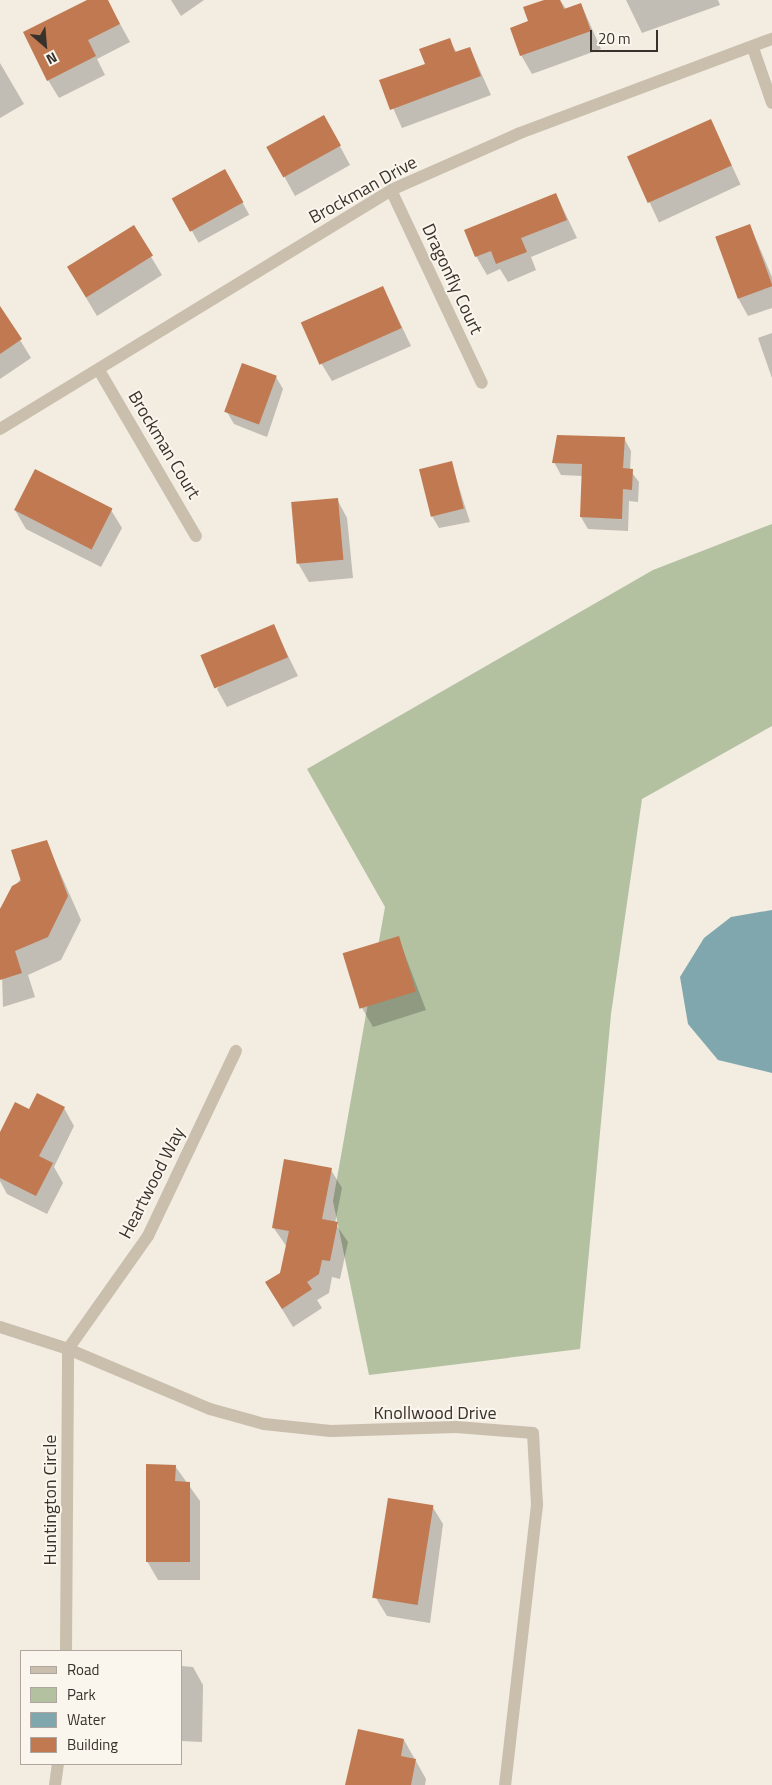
<!DOCTYPE html>
<style>
body{margin:0}
#map{position:relative;width:772px;height:1785px;overflow:hidden;background:#f2ece1;font-family:"Titillium Web",sans-serif}
div>[style]{position:absolute}
.green>*{inset:0;background:#b3c1a1}
.water>*{inset:0;background:#81a7ae}
.shadow>*{inset:0;background:#0003;transform-origin:0 0}
.building>*{inset:0;background:#c07951;transform-origin:0 0}
.lane>*{height:12px;margin:-6px;padding:0 6px;transform-origin:6px;border-radius:6px;background:#cabead}
.street>*{height:12px;margin:-6px;padding:0 6px;transform-origin:6px;border-radius:6px;background:#cabead}
span{translate:-50% -50%;white-space:nowrap;text-align:center;line-height:1.15;-webkit-text-stroke:4px #faf6ed;paint-order:stroke}
.street-label{font-size:18px;color:#39312b}
.legend{position:absolute;left:20px;top:1650px;width:162px;height:115px;box-sizing:border-box;background:#faf6ed;border:1px solid #ada79f;margin:0;padding:6px 9px;list-style:none;font-size:15px;color:#39312b}
.legend li{display:flex;align-items:center;gap:10px;height:25px}
.legend b{width:25px;border:1px solid #ada79f}
.north{position:absolute;left:20px;top:20px;width:50px;height:50px;-webkit-text-stroke:4px #faf6ed;paint-order:stroke;rotate:153deg;font-size:14px;font-weight:700;line-height:20px;text-align:center;color:#39312b}
.north::after{content:'';display:block;margin:auto;width:18px;height:22px;background:#39312b;clip-path:polygon(50% 0,100% 100%,50% 72%,0 100%)}
.scale{position:absolute;left:590px;top:30px;width:68px;height:22px;box-sizing:border-box;border:2px solid #39312b;border-top:0;padding-left:6px;font-size:15px;line-height:18px;white-space:nowrap;color:#39312b;-webkit-text-stroke:4px #faf6ed;paint-order:stroke}
</style>
<div id="map">
<div class="green">
<div style="clip-path:polygon(772px 524px,772px 726px,642px 799px,611px 1014px,580px 1349px,369px 1375px,333px 1201px,385px 907px,307px 769px,653px 570px)"></div>
</div>
<div class="water">
<div style="clip-path:polygon(772px 910px,772px 1073px,718px 1060px,688px 1024px,680px 977px,704px 938px,731px 917px)"></div>
</div>
<div class="shadow">
<div style="clip-path:polygon(89px 0,107px 0,130px 42px,97px 59px,105px 75px,59px 98px,48px 80px)"></div>
<div style="clip-path:polygon(171px 0,204px 0,181px 16px)"></div>
<div style="clip-path:polygon(547px 0,560px 0,566px 9px,581px 4px,601px 49px,532px 74px,521px 55px,530px 22px)"></div>
<div style="clip-path:polygon(626px 0,718px 0,720px 5px,642px 33px)"></div>
<div style="clip-path:polygon(449px 40px,457px 53px,470px 48px,491px 95px,402px 128px,381px 81px,427px 65px)"></div>
<div style="clip-path:polygon(0 63px,24px 104px,0 118px)"></div>
<div style="left:711px;top:121px;width:70px;height:90px;rotate:65deg"></div>
<div style="clip-path:polygon(334px 135px,350px 165px,295px 196px,268px 147px)"></div>
<div style="left:225px;top:171px;width:50px;height:58px;rotate:61deg"></div>
<div style="clip-path:polygon(556px 194px,577px 238px,531px 257px,536px 270px,508px 282px,500px 269px,487px 275px,476px 256px)"></div>
<div style="clip-path:polygon(750px 225px,772px 277px,772px 308px,748px 316px,738px 298px)"></div>
<div style="clip-path:polygon(133px 227px,162px 275px,97px 316px,79px 286px)"></div>
<div style="clip-path:polygon(383px 287px,411px 346px,332px 381px,321px 363px)"></div>
<div style="clip-path:polygon(6px 317px,31px 358px,0 379px,0 321px)"></div>
<div style="clip-path:polygon(772px 333px,772px 378px,758px 338px)"></div>
<div style="clip-path:polygon(276px 377px,283px 389px,267px 437px,234px 424px,227px 412px)"></div>
<div style="clip-path:polygon(558px 436px,624px 438px,631px 451px,630px 470px,639px 482px,638px 502px,629px 501px,628px 531px,588px 529px,581px 517px,583px 476px,561px 475px,554px 462px)"></div>
<div style="clip-path:polygon(451px 462px,470px 522px,439px 528px,432px 516px)"></div>
<div style="clip-path:polygon(337px 499px,347px 518px,353px 578px,309px 582px,298px 563px)"></div>
<div style="clip-path:polygon(15px 510px,111px 510px,122px 528px,101px 567px,26px 529px)"></div>
<div style="clip-path:polygon(273px 625px,298px 676px,227px 707px,217px 689px)"></div>
<div style="clip-path:polygon(46px 841px,81px 920px,61px 960px,28px 975px,35px 997px,3px 1007px,0 909px)"></div>
<div style="clip-path:polygon(398px 937px,426px 1010px,373px 1027px,362px 1008px)"></div>
<div style="clip-path:polygon(64px 1108px,74px 1126px,54px 1167px,63px 1183px,47px 1214px,7px 1194px,0 1181px,0 1134px,29px 1111px)"></div>
<div style="clip-path:polygon(331px 1170px,342px 1188px,335px 1223px,348px 1242px,340px 1279px,332px 1277px,329px 1293px,317px 1300px,322px 1308px,293px 1327px,266px 1283px,281px 1274px,287px 1247px,273px 1227px)"></div>
<div style="clip-path:polygon(175px 1466px,200px 1501px,200px 1580px,158px 1580px,147px 1561px)"></div>
<div style="clip-path:polygon(432px 1506px,443px 1524px,430px 1623px,387px 1616px,376px 1598px)"></div>
<div style="clip-path:polygon(181px 1666px,193px 1667px,203px 1685px,202px 1742px,181px 1741px)"></div>
<div style="clip-path:polygon(404px 1740px,426px 1779px,425px 1785px,346px 1785px)"></div>
</div>
<div class="building">
<div style="clip-path:polygon(87px 0,108px 0,120px 24px,88px 40px,96px 56px,47px 81px,23px 32px)"></div>
<div style="clip-path:polygon(544px 0,560px 0,564px 9px,581px 3px,591px 31px,520px 56px,510px 28px,528px 21px,523px 7px)"></div>
<div style="clip-path:polygon(450px 38px,455px 52px,470px 47px,481px 76px,390px 110px,379px 80px,425px 64px,419px 49px)"></div>
<div style="left:324px;top:115px;width:35px;height:66px;rotate:61deg"></div>
<div style="left:711px;top:119px;width:51px;height:92px;rotate:66deg"></div>
<div style="left:225px;top:169px;width:38px;height:61px;rotate:61deg"></div>
<div style="clip-path:polygon(556px 193px,567px 220px,521px 238px,527px 252px,496px 264px,491px 251px,475px 257px,464px 230px)"></div>
<div style="left:750px;top:224px;width:66px;height:37px;rotate:70deg"></div>
<div style="left:134px;top:225px;width:36px;height:79px;rotate:58deg"></div>
<div style="left:383px;top:286px;width:46px;height:90px;rotate:66deg"></div>
<div style="clip-path:polygon(0 306px,22px 339px,0 354px)"></div>
<div style="left:242px;top:363px;width:37px;height:52px;rotate:20deg"></div>
<div style="clip-path:polygon(557px 435px,625px 437px,623px 468px,633px 469px,632px 490px,623px 489px,622px 519px,580px 517px,582px 464px,552px 463px)"></div>
<div style="left:452px;top:461px;width:49px;height:34px;rotate:76deg"></div>
<div style="left:35px;top:469px;width:87px;height:46px;rotate:27deg"></div>
<div style="left:338px;top:498px;width:62px;height:47px;rotate:85deg"></div>
<div style="left:274px;top:624px;width:36px;height:80px;rotate:67deg"></div>
<div style="clip-path:polygon(47px 840px,68px 896px,48px 937px,15px 951px,22px 973px,0 980px,0 909px,12px 886px,21px 881px,11px 850px)"></div>
<div style="left:399px;top:936px;width:58px;height:59px;rotate:73deg"></div>
<div style="clip-path:polygon(37px 1093px,65px 1107px,39px 1156px,53px 1163px,36px 1196px,0 1178px,0 1132px,15px 1102px,29px 1109px)"></div>
<div style="clip-path:polygon(284px 1159px,332px 1168px,322px 1219px,338px 1222px,330px 1261px,322px 1260px,319px 1274px,307px 1282px,312px 1289px,282px 1309px,265px 1282px,280px 1273px,289px 1231px,272px 1228px)"></div>
<div style="clip-path:polygon(146px 1464px,176px 1465px,175px 1481px,190px 1482px,190px 1562px,146px 1562px)"></div>
<div style="left:388px;top:1498px;width:46px;height:101px;rotate:9deg"></div>
<div style="clip-path:polygon(358px 1729px,404px 1739px,401px 1756px,416px 1759px,411px 1785px,345px 1785px)"></div>
</div>
<div class="lane">
<div style="left:391px;top:190px;width:213px;rotate:64.8deg"></div>
</div>
<div class="street">
<div style="left:753px;top:48px;width:58px;rotate:70.9deg"></div>
<div style="left:100px;top:372px;width:190px;rotate:59.7deg"></div>
<div style="left:0;top:429px;width:458px;rotate:-31.4deg"></div>
<div style="left:391px;top:190px;width:141px;rotate:-23.8deg"></div>
<div style="left:520px;top:133px;width:269px;rotate:-20.5deg"></div>
<div style="left:0;top:1327px;width:71px;rotate:17.9deg"></div>
<div style="left:68px;top:1349px;width:154px;rotate:22.9deg"></div>
<div style="left:210px;top:1409px;width:56px;rotate:15.5deg"></div>
<div style="left:264px;top:1424px;width:67px;rotate:6deg"></div>
<div style="left:331px;top:1431px;width:125px;rotate:-1.8deg"></div>
<div style="left:456px;top:1427px;width:77px;rotate:4.5deg"></div>
<div style="left:533px;top:1433px;width:72px;rotate:86.8deg"></div>
<div style="left:537px;top:1505px;width:282px;rotate:96.5deg"></div>
<div style="left:66px;top:1651px;width:302px;rotate:-89.6deg"></div>
<div style="left:68px;top:1349px;width:138px;rotate:-54.7deg"></div>
<div style="left:148px;top:1236px;width:205px;rotate:-64.6deg"></div>
<div style="left:55px;top:1785px;width:21px;rotate:-82deg"></div>
</div>
<div class="street-label">
<span style="left:363px;top:190px;rotate:-29deg">Brockman Drive</span>
<span style="left:452px;top:279px;rotate:65deg">Dragonfly Court</span>
<span style="left:164px;top:445px;rotate:59deg">Brockman Court</span>
<span style="left:152px;top:1183px;rotate:-63deg">Heartwood Way</span>
<span style="left:435px;top:1413px">Knollwood Drive</span>
<span style="left:50px;top:1500px;rotate:-90deg">Huntington Circle</span>
</div>
<ul class="legend">
<li><b style="height:6px;background:#cabead"></b>Road</li>
<li><b style="height:14px;background:#b3c1a1"></b>Park</li>
<li><b style="height:14px;background:#81a7ae"></b>Water</li>
<li><b style="height:14px;background:#c07951"></b>Building</li>
</ul>
<div class="north">N</div>
<div class="scale">20 m</div>
</div>
